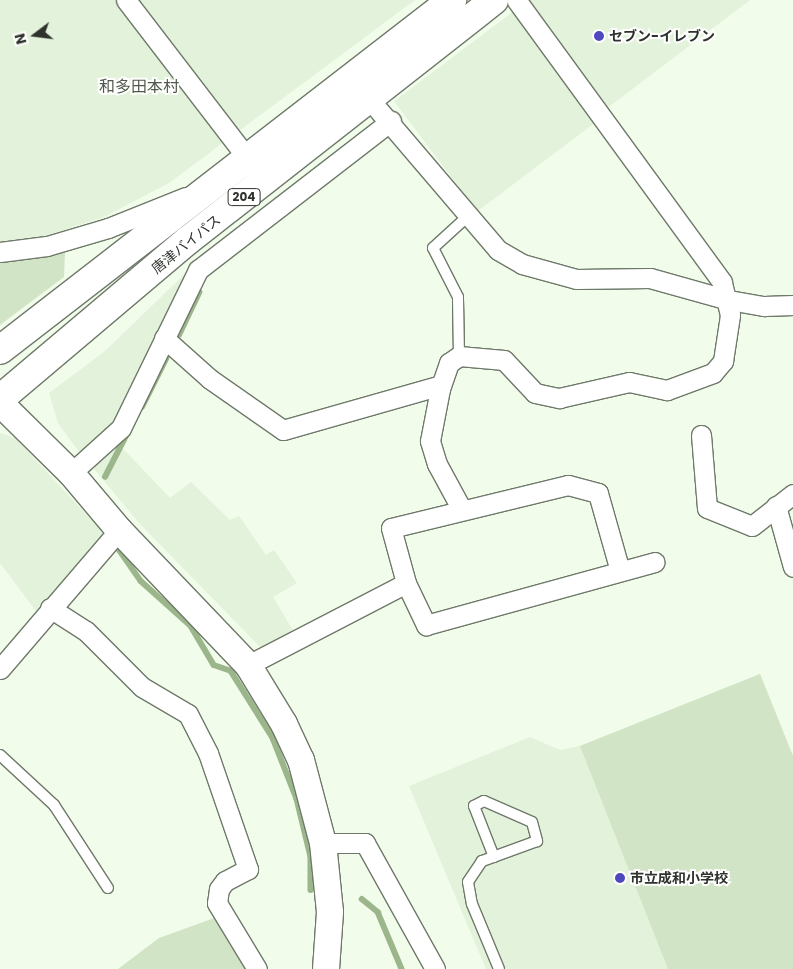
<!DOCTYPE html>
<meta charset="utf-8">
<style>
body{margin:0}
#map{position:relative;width:793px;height:969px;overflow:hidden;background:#f1fceb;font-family:Poppins,"Noto Sans JP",sans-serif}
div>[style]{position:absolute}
.built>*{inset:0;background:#e3f2da;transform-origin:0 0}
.green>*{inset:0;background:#d2e4c6}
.stream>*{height:5.5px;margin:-2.75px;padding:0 2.75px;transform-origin:2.75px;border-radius:2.75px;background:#9cb68c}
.roads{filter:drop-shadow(1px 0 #6f796a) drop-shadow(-1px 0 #6f796a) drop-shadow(0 1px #6f796a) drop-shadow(0 -1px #6f796a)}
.lane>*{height:10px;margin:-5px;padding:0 5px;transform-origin:5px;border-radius:5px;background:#fff}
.street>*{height:19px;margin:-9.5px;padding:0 9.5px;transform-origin:9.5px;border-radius:9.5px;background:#fff}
.secondary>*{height:26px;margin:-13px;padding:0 13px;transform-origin:13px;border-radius:13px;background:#fff}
.highway>*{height:28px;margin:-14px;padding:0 14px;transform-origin:14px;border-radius:14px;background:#fff}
.dots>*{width:14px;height:14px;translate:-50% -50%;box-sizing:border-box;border:2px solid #fff;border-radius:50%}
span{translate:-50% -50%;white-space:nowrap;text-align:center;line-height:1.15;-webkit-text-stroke:4px #fff;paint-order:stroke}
.shield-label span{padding:1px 4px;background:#fff;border:1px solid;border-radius:4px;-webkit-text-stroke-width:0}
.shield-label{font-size:12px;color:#2f332d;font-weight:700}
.poi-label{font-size:14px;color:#2f332d;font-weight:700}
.left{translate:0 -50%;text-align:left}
.street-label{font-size:14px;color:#2f332d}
.quarter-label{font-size:16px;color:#515a4b}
.north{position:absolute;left:10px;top:10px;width:50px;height:50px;-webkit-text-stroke:4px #fff;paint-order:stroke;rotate:255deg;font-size:14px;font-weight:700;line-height:20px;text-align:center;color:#2f332d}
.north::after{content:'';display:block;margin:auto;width:18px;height:22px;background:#2f332d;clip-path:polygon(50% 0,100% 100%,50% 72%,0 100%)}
</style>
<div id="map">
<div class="built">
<div style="clip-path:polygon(0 0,415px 0,169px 183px,104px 217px,41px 237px,0 242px)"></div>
<div style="clip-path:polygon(529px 0,750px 0,606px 109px)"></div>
<div style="left:514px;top:11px;width:138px;height:150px;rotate:53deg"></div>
<div style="clip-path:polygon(191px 268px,110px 435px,170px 498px,191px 482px,230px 520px,239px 516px,266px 555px,274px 550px,297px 583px,273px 597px,294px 632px,262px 649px,140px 524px,74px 445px,58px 423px,49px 393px,104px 352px)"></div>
<div style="clip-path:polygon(0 433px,15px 438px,100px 529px,111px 552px,60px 605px,36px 611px,0 563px)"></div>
<div style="clip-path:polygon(760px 674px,793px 756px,793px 969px,486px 969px,409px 786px,530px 737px,560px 750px,580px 746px)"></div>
</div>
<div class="green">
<div style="clip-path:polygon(65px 252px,64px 277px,0 325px,0 263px)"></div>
<div style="clip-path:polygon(760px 674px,793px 756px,793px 969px,668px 969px,580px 746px)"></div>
<div style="clip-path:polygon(217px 917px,250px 969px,118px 969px,159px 938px)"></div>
</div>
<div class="stream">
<div style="left:179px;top:335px;width:47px;rotate:-64.5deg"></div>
<div style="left:142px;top:407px;width:54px;rotate:-63.4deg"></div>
<div style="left:105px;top:477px;width:53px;rotate:-62.9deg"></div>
<div style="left:118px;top:548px;width:40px;rotate:55.1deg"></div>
<div style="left:141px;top:581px;width:67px;rotate:42deg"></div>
<div style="left:191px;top:626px;width:45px;rotate:59.5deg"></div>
<div style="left:214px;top:665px;width:18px;rotate:19deg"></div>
<div style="left:231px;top:671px;width:79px;rotate:57.9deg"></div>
<div style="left:273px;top:738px;width:66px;rotate:68.5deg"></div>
<div style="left:297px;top:799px;width:60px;rotate:76.4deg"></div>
<div style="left:311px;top:857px;width:33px;rotate:90deg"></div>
<div style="left:362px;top:899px;width:21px;rotate:39deg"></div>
<div style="left:378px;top:912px;width:62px;rotate:67.2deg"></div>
</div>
<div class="roads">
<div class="lane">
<div style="left:459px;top:356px;width:59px;rotate:-91deg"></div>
<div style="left:458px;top:297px;width:55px;rotate:-117deg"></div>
<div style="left:433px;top:248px;width:47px;rotate:-42.4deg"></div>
<div style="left:0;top:755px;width:74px;rotate:42.8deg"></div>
<div style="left:54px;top:805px;width:99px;rotate:57deg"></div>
<div style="left:494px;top:857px;width:55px;rotate:-111.4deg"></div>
<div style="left:474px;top:806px;width:11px;rotate:-27deg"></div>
<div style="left:484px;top:801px;width:52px;rotate:23.6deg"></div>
<div style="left:532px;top:822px;width:20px;rotate:75deg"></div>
<div style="left:537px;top:841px;width:59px;rotate:160deg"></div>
<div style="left:482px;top:861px;width:25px;rotate:124deg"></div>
<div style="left:468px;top:882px;width:22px;rotate:80deg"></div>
<div style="left:472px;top:904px;width:70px;rotate:67.4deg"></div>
</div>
<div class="street">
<div style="left:126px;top:0;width:212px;rotate:52.5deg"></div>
<div style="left:370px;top:100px;width:197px;rotate:49.5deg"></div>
<div style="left:498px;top:250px;width:28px;rotate:30deg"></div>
<div style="left:522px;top:264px;width:56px;rotate:15.5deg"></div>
<div style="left:576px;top:279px;width:74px;rotate:-0.8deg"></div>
<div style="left:650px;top:278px;width:82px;rotate:15.6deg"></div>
<div style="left:729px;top:300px;width:36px;rotate:10deg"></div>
<div style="left:764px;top:306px;width:29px;rotate:-2deg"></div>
<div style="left:0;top:252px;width:47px;rotate:-7.3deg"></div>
<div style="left:47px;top:246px;width:64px;rotate:-16.4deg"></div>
<div style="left:108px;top:228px;width:84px;rotate:-21.7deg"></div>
<div style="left:164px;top:338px;width:62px;rotate:41.7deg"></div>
<div style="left:210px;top:379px;width:89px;rotate:34.9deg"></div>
<div style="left:283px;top:430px;width:164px;rotate:-15.9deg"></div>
<div style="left:701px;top:435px;width:73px;rotate:85.3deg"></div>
<div style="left:707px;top:508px;width:48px;rotate:21.8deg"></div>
<div style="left:752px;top:526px;width:52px;rotate:-38deg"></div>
<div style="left:71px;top:473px;width:67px;rotate:-42deg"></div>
<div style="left:121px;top:428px;width:176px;rotate:-64deg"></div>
<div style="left:198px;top:270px;width:244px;rotate:-37.7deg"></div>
<div style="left:776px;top:506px;width:63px;rotate:74.4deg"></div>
<div style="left:462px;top:510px;width:52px;rotate:-118.5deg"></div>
<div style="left:437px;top:464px;width:24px;rotate:-107deg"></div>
<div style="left:430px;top:441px;width:53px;rotate:-79.1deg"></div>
<div style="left:440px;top:389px;width:28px;rotate:-71deg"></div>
<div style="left:449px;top:363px;width:12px;rotate:-35deg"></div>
<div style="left:459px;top:356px;width:45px;rotate:5.1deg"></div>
<div style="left:504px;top:360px;width:45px;rotate:46.8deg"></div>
<div style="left:535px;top:393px;width:25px;rotate:12deg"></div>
<div style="left:559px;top:398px;width:72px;rotate:-12.9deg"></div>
<div style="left:629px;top:382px;width:39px;rotate:12deg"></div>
<div style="left:667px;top:390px;width:49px;rotate:-20.3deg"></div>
<div style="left:713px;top:373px;width:16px;rotate:-50deg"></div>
<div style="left:723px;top:361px;width:47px;rotate:-81.3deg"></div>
<div style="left:730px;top:315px;width:34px;rotate:-104deg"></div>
<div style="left:722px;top:282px;width:349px;rotate:-126.1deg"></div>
<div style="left:620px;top:571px;width:81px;rotate:-105.8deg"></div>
<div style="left:598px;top:493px;width:31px;rotate:-165deg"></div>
<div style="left:568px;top:485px;width:182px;rotate:166.3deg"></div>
<div style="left:391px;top:528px;width:57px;rotate:74.7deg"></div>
<div style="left:406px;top:583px;width:47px;rotate:64.5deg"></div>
<div style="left:426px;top:625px;width:237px;rotate:-15.4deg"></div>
<div style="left:50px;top:608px;width:43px;rotate:32.6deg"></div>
<div style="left:86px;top:631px;width:79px;rotate:45deg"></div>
<div style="left:142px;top:687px;width:53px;rotate:30.4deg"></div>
<div style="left:188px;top:714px;width:44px;rotate:62.9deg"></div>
<div style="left:208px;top:753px;width:123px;rotate:71deg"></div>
<div style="left:248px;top:869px;width:26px;rotate:152deg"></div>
<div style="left:225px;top:881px;width:10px;rotate:127deg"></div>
<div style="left:219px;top:889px;width:14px;rotate:98deg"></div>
<div style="left:217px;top:903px;width:77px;rotate:58.8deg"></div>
<div style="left:248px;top:665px;width:178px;rotate:-27.4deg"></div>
<div style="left:0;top:669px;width:183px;rotate:-49.4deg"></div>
<div style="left:323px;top:843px;width:42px"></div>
<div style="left:365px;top:843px;width:144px;rotate:60.9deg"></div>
</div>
<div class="secondary">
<div style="left:0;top:403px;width:100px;rotate:44.6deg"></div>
<div style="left:71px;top:473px;width:75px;rotate:49.9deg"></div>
<div style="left:119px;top:530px;width:187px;rotate:46.3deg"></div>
<div style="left:248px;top:665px;width:69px;rotate:58.6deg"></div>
<div style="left:284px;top:724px;width:40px;rotate:65deg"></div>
<div style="left:301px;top:760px;width:86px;rotate:75.2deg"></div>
<div style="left:323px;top:843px;width:69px;rotate:84.2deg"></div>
<div style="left:330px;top:912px;width:57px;rotate:94deg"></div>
</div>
<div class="highway">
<div style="left:0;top:350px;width:572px;rotate:-37.75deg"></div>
<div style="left:0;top:399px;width:245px;rotate:-40.2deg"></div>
<div style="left:187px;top:241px;width:390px;rotate:-38.1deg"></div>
</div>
</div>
<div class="dots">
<div style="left:599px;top:36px;background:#4f47be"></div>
<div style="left:620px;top:878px;background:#4f47be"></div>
</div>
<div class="shield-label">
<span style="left:244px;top:197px">204</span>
</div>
<div class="poi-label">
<span class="left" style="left:609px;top:36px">セブン-イレブン</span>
<span class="left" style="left:630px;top:878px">市立成和小学校</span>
</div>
<div class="street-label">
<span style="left:186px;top:244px;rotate:-39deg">唐津バイパス</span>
</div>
<div class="quarter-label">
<span style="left:139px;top:87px">和多田本村</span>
</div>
<div class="north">N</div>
</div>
